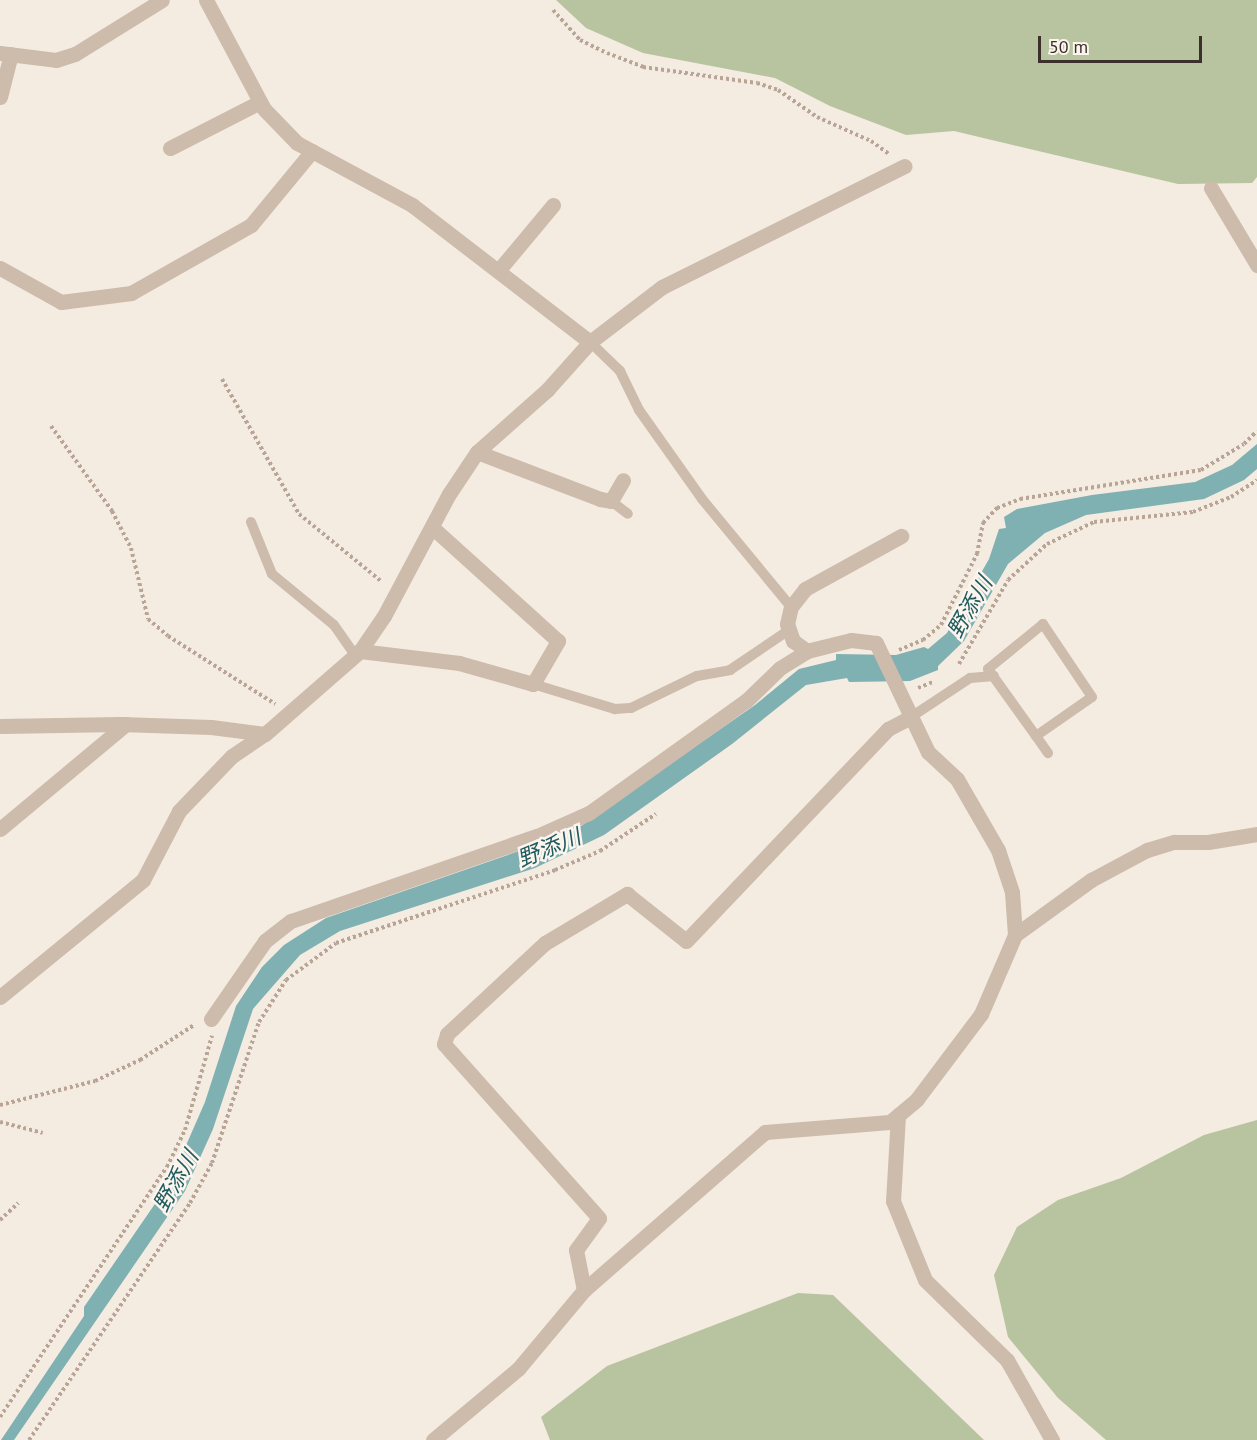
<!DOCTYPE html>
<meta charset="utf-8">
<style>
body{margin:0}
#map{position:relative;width:1257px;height:1440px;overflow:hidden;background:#f4ebe1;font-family:"PT Sans","Noto Sans JP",sans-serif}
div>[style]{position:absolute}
.green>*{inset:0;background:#b8c4a0}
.water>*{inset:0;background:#7fb0b2}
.path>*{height:4px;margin-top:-2px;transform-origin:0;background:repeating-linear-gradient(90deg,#b9a596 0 3px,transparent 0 6px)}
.lane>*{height:10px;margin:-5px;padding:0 5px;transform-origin:5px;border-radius:5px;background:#cdbbac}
.street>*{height:15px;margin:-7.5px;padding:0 7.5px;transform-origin:7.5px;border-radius:7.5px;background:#cdbbac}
span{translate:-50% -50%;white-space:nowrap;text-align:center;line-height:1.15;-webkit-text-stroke:5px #fbf5ee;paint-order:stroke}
.water-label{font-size:22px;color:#1f5a5e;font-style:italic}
.scale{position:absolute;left:1038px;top:36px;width:164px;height:27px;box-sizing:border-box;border:3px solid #3b302b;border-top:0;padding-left:8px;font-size:18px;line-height:21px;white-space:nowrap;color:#3b302b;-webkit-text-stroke:4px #fbf5ee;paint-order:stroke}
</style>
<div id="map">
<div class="green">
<div style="clip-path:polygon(556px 0,1257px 0,1257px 177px,1252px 183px,1178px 184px,954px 131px,906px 135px,830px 106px,775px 78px,643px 53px,586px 28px)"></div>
<div style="clip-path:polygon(1257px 1120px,1257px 1440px,1106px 1440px,1058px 1398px,1008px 1337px,994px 1275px,1017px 1227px,1058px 1200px,1121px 1178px,1204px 1135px)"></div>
<div style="clip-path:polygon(798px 1293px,833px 1295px,984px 1440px,550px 1440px,541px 1417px,607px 1366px)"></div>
</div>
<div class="water">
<div style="clip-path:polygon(1257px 444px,1257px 469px,1244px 480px,1204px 499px,1086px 515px,1045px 533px,1008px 564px,964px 641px,938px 666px,938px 670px,910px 681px,849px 682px,847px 678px,806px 685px,732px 744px,604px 835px,535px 868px,340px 931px,300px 955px,253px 1009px,213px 1129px,185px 1191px,14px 1440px,1px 1440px,84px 1316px,84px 1307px,170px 1182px,205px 1102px,236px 1006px,262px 967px,284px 945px,326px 918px,571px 833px,755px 705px,799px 669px,836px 660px,836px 654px,896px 655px,924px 647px,928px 649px,947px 633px,989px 559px,999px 529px,1006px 528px,1004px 517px,1017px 509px,1092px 495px,1195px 482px,1232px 465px)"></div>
</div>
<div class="path">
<div style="left:553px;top:10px;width:40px;rotate:48deg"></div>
<div style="left:580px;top:40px;width:30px;rotate:26deg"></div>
<div style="left:607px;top:53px;width:39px;rotate:21deg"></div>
<div style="left:643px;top:67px;width:115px;rotate:8deg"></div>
<div style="left:757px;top:83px;width:22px;rotate:18deg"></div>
<div style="left:778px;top:90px;width:47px;rotate:34.7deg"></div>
<div style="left:817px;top:117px;width:59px;rotate:24deg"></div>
<div style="left:871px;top:141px;width:22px;rotate:36deg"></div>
<div style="left:222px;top:379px;width:155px;rotate:60.3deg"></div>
<div style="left:299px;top:514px;width:107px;rotate:39.3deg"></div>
<div style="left:51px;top:426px;width:105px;rotate:54.3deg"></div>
<div style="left:112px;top:511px;width:42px;rotate:62.8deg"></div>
<div style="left:131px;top:548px;width:73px;rotate:76.5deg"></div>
<div style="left:148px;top:619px;width:26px;rotate:40deg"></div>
<div style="left:168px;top:636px;width:127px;rotate:32.4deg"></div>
<div style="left:899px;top:650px;width:26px;rotate:-23deg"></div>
<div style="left:923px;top:640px;width:23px;rotate:-40deg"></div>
<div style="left:941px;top:625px;width:80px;rotate:-63.1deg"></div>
<div style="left:977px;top:554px;width:32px;rotate:-79deg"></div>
<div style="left:983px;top:523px;width:21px;rotate:-47deg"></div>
<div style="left:997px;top:508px;width:25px;rotate:-21deg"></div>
<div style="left:1020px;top:499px;width:183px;rotate:-9.1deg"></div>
<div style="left:1201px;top:470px;width:50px;rotate:-31.2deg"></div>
<div style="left:1244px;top:444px;width:18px;rotate:-45deg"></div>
<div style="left:959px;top:664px;width:97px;rotate:-59.7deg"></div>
<div style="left:1008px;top:580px;width:53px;rotate:-42.7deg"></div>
<div style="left:1047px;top:544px;width:52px;rotate:-25.1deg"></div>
<div style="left:1094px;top:522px;width:100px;rotate:-5.8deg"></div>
<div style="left:1193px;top:512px;width:41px;rotate:-21.5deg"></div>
<div style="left:1231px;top:497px;width:31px;rotate:-33deg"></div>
<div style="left:918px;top:688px;width:16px;rotate:-22deg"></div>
<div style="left:0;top:1105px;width:98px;rotate:-14.2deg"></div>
<div style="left:95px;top:1081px;width:50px;rotate:-25deg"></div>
<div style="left:140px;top:1060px;width:64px;rotate:-32.9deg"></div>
<div style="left:0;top:1122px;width:44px;rotate:14.3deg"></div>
<div style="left:0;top:1220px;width:25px;rotate:-43deg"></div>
<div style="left:0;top:1417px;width:301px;rotate:-56.3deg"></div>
<div style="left:167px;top:1167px;width:41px;rotate:-64.1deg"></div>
<div style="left:185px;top:1130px;width:98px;rotate:-74deg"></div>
<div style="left:29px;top:1440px;width:287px;rotate:-55.8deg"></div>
<div style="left:190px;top:1203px;width:46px;rotate:-61.2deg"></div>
<div style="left:212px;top:1163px;width:149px;rotate:-71.6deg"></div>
<div style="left:259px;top:1022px;width:50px;rotate:-57.3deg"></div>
<div style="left:286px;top:980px;width:62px;rotate:-36.5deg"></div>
<div style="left:336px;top:943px;width:231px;rotate:-18.4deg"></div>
<div style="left:555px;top:870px;width:49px;rotate:-22.9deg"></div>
<div style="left:600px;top:851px;width:67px;rotate:-33.5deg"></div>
</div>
<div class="lane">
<div style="left:590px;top:342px;width:42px;rotate:44deg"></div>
<div style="left:620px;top:371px;width:43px;rotate:64deg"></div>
<div style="left:639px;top:410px;width:109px;rotate:54.7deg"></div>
<div style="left:702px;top:499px;width:140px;rotate:50.5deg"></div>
<div style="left:611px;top:501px;width:21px;rotate:37deg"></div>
<div style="left:251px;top:522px;width:56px;rotate:68deg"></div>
<div style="left:272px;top:574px;width:80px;rotate:39.4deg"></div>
<div style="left:334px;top:625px;width:37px;rotate:55deg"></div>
<div style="left:533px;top:684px;width:86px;rotate:17deg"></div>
<div style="left:615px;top:709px;width:16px;rotate:-4deg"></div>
<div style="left:631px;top:708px;width:73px;rotate:-25.9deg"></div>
<div style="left:697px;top:676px;width:34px;rotate:-10deg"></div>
<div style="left:730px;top:670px;width:71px;rotate:-34.1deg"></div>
<div style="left:911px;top:717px;width:71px;rotate:-33.5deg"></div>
<div style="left:970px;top:678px;width:24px;rotate:-5deg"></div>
<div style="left:1036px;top:736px;width:68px;rotate:-34.9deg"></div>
<div style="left:1092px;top:697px;width:88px;rotate:-123.9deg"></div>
<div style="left:1043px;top:624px;width:71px;rotate:140.7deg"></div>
<div style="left:988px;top:669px;width:82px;rotate:54.4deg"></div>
<div style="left:1036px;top:736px;width:21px;rotate:55deg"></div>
</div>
<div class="street">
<div style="left:206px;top:0;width:123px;rotate:62deg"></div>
<div style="left:264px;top:109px;width:47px;rotate:45.9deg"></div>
<div style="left:297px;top:143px;width:131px;rotate:28.3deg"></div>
<div style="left:412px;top:205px;width:225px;rotate:37.6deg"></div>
<div style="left:0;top:53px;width:56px;rotate:7.1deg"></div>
<div style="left:56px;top:60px;width:20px;rotate:-18deg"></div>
<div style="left:75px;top:54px;width:102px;rotate:-31.8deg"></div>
<div style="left:0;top:97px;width:44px;rotate:-75.7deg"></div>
<div style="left:170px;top:148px;width:101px;rotate:-27.1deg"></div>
<div style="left:1211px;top:188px;width:90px;rotate:59.1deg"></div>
<div style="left:0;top:268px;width:70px;rotate:29.1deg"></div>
<div style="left:61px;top:302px;width:71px;rotate:-7.3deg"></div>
<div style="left:131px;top:293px;width:138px;rotate:-29.5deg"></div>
<div style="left:251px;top:225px;width:96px;rotate:-50.5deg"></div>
<div style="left:498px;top:271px;width:86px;rotate:-50.2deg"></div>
<div style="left:477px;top:452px;width:132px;rotate:20.9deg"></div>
<div style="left:600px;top:499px;width:11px;rotate:10deg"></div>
<div style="left:611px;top:501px;width:24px;rotate:-60deg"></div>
<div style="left:360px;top:651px;width:100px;rotate:6.9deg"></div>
<div style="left:459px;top:663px;width:77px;rotate:15.8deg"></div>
<div style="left:533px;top:684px;width:50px;rotate:-59.8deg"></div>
<div style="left:558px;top:641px;width:167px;rotate:-137.9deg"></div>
<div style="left:0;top:726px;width:120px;rotate:-1deg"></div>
<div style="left:120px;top:724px;width:91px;rotate:1.9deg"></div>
<div style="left:211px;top:727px;width:54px;rotate:7.4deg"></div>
<div style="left:0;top:829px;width:164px;rotate:-39.8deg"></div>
<div style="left:1015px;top:935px;width:94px;rotate:-35.9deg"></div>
<div style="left:1091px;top:880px;width:64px;rotate:-28.2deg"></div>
<div style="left:1147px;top:850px;width:28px;rotate:-17deg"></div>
<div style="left:1174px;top:842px;width:34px"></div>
<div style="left:1208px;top:842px;width:50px;rotate:-9.3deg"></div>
<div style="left:0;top:997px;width:185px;rotate:-39.3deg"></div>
<div style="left:143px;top:880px;width:78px;rotate:-62.4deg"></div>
<div style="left:179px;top:811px;width:76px;rotate:-46.1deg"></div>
<div style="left:232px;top:756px;width:40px;rotate:-34deg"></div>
<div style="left:265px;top:734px;width:126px;rotate:-41.1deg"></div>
<div style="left:360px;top:651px;width:42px;rotate:-55.6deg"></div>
<div style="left:384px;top:616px;width:138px;rotate:-62deg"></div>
<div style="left:449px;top:494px;width:50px;rotate:-56.3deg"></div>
<div style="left:477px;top:452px;width:94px;rotate:-41.5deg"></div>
<div style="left:547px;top:390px;width:64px;rotate:-48.1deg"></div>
<div style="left:590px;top:342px;width:91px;rotate:-37.4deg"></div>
<div style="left:662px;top:287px;width:271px;rotate:-26.5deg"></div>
<div style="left:211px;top:1019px;width:95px;rotate:-55.3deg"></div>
<div style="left:265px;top:941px;width:33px;rotate:-38deg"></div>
<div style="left:291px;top:921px;width:260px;rotate:-19.1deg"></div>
<div style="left:537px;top:836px;width:57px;rotate:-23.9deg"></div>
<div style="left:589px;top:813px;width:194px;rotate:-35.6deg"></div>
<div style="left:747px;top:700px;width:46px;rotate:-44.1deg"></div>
<div style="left:780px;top:668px;width:32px;rotate:-32deg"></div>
<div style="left:898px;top:1115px;width:86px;rotate:93.3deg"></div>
<div style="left:893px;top:1201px;width:85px;rotate:67.9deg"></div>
<div style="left:925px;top:1280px;width:115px;rotate:44.3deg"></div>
<div style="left:1007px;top:1360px;width:92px;rotate:60.6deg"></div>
<div style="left:584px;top:1290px;width:41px;rotate:-101.3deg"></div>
<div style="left:576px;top:1250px;width:39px;rotate:-54deg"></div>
<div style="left:599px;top:1218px;width:221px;rotate:-131.7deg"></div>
<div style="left:452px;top:1053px;width:12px;rotate:-132deg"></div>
<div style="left:444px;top:1044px;width:10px;rotate:-73deg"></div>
<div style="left:447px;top:1034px;width:134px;rotate:-42.9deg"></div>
<div style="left:545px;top:943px;width:96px;rotate:-30.9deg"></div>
<div style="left:627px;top:894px;width:75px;rotate:38.5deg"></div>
<div style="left:686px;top:941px;width:293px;rotate:-46.4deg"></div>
<div style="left:888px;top:729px;width:26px;rotate:-28deg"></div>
<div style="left:433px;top:1440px;width:111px;rotate:-39.9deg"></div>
<div style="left:518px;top:1369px;width:103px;rotate:-50.1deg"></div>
<div style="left:584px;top:1290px;width:240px;rotate:-41.1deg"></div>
<div style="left:765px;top:1132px;width:125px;rotate:-4.6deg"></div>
<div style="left:890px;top:1122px;width:35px;rotate:-40deg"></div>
<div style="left:917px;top:1099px;width:106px;rotate:-53deg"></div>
<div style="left:981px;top:1014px;width:86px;rotate:-66.7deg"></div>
<div style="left:1015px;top:935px;width:43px;rotate:-94deg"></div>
<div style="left:1012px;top:892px;width:44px;rotate:-108.4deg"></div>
<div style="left:998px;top:850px;width:82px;rotate:-120deg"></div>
<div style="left:957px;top:779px;width:40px;rotate:-137deg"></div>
<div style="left:928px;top:752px;width:121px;rotate:-115.5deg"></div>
<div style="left:876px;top:643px;width:25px;rotate:-173deg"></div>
<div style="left:851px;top:640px;width:45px;rotate:166deg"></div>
<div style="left:807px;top:651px;width:17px;rotate:-144deg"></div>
<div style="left:793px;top:641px;width:18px;rotate:-109deg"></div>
<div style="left:787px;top:624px;width:17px;rotate:-77deg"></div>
<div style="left:791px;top:607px;width:23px;rotate:-52deg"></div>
<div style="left:805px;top:589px;width:110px;rotate:-28.9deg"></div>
</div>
<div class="water-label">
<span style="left:970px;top:607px;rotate:-60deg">野添川</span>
<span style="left:549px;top:848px;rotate:-22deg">野添川</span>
<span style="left:176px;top:1181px;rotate:-60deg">野添川</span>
</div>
<div class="scale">50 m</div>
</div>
